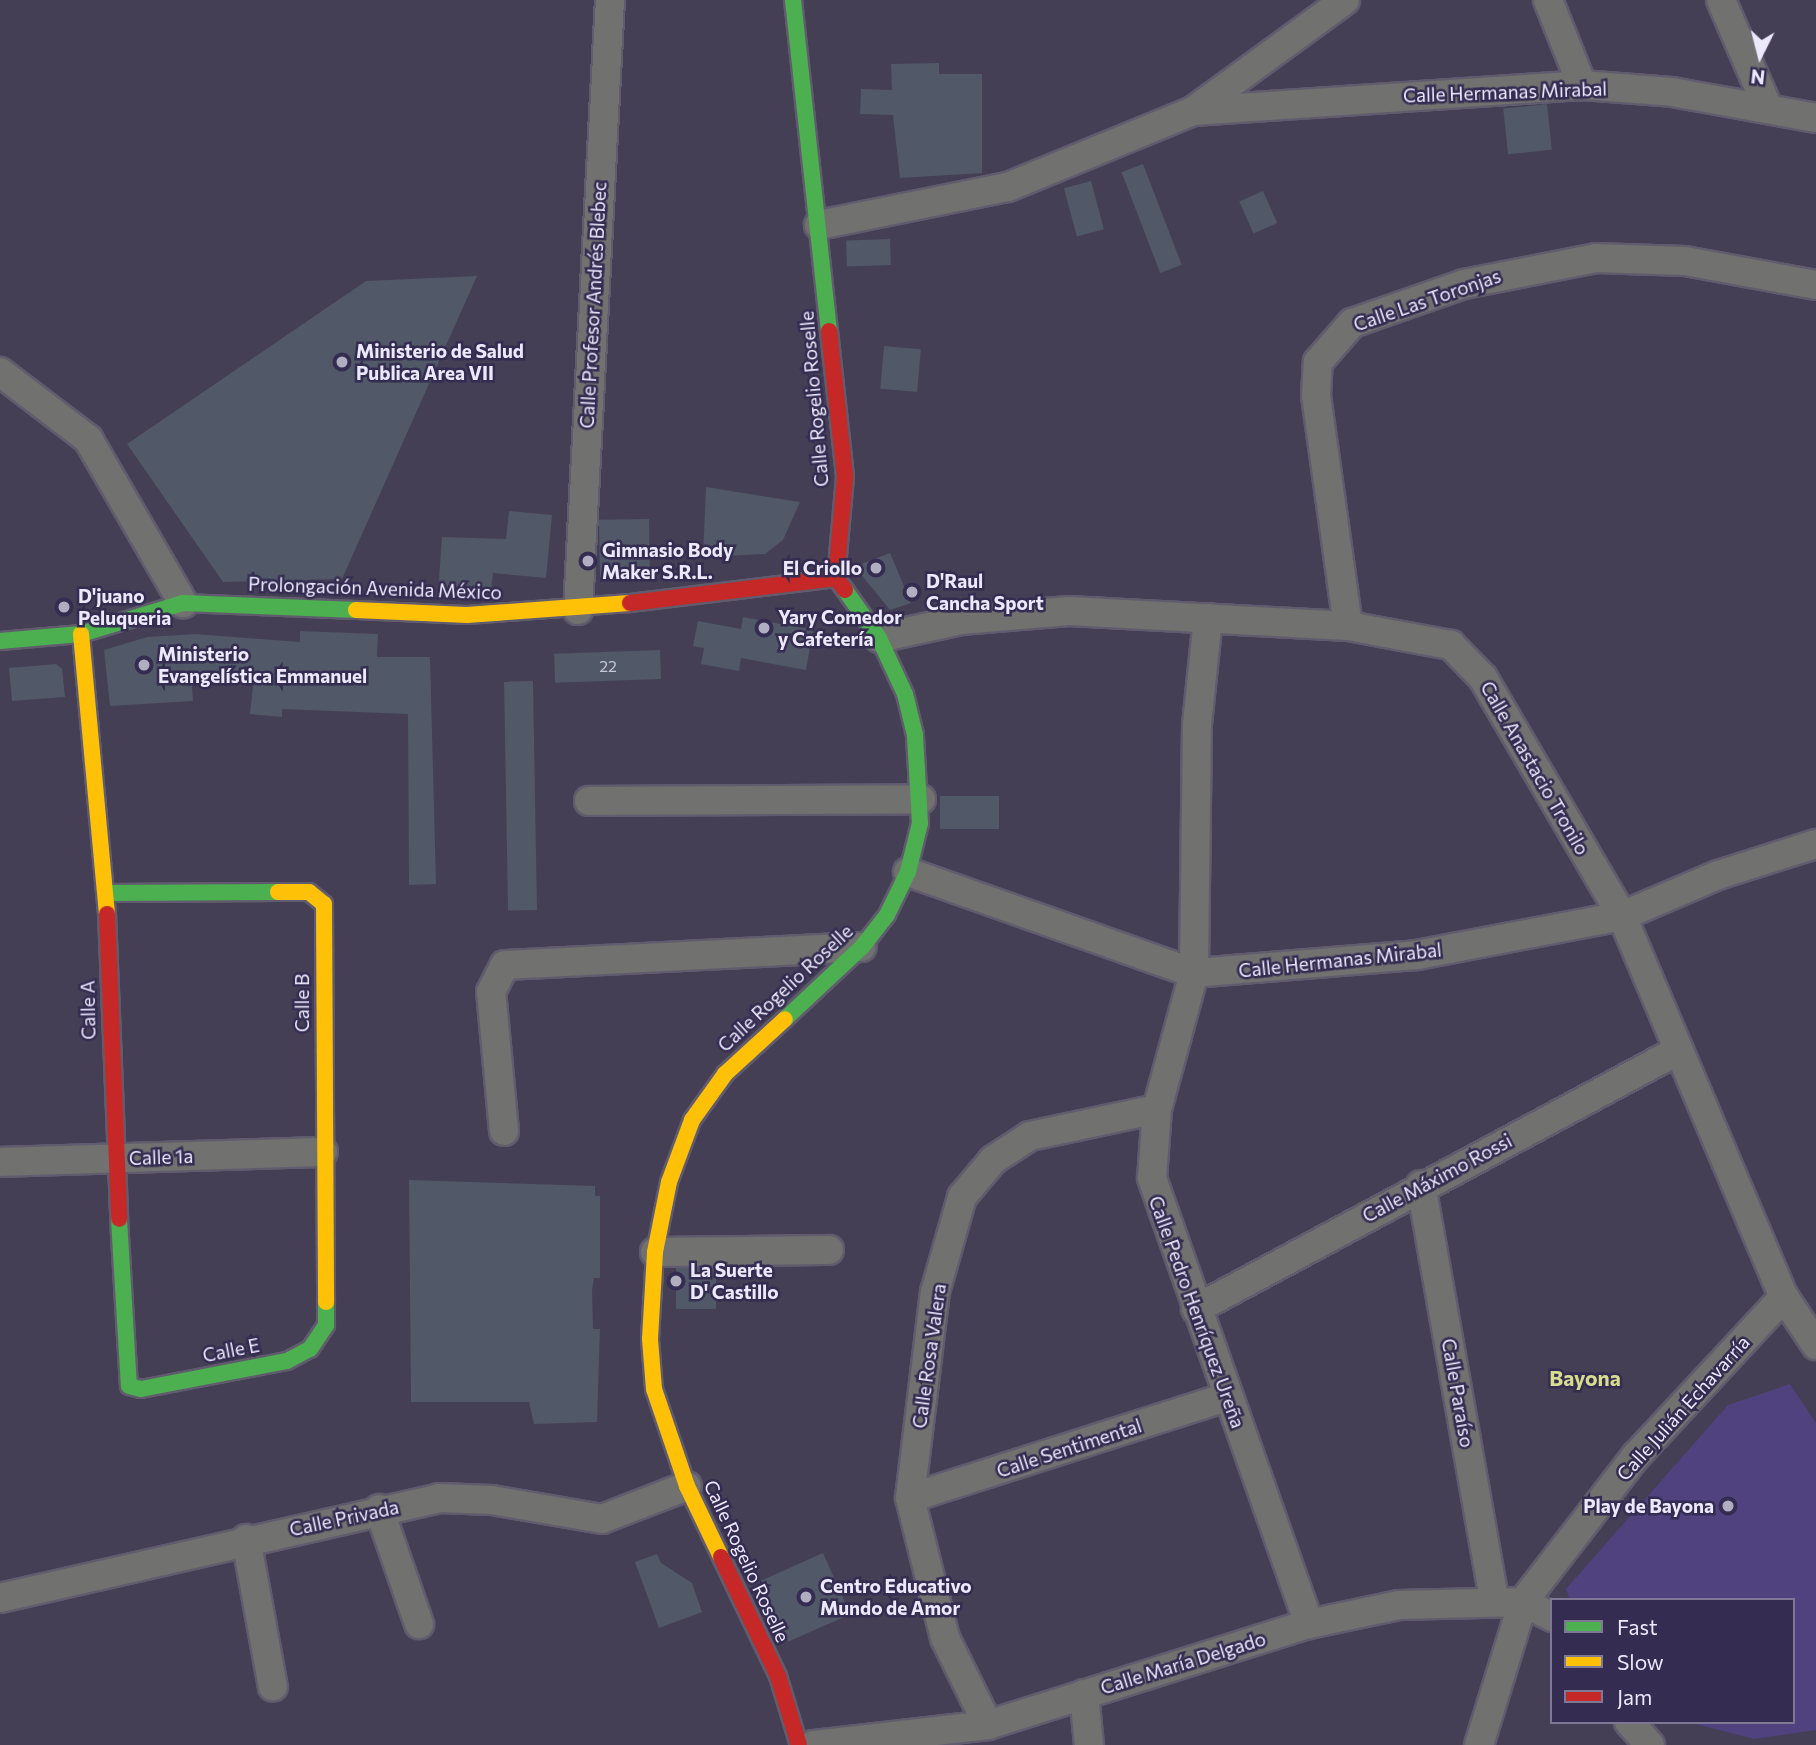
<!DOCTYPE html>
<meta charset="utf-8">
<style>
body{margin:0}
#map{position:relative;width:1816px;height:1745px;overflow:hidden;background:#443f55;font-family:Commissioner,sans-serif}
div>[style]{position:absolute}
.green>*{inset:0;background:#50427f}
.building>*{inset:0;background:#515867;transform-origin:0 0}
.roads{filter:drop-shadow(2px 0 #605c6e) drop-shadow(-2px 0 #605c6e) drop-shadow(0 2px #605c6e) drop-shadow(0 -2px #605c6e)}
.street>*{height:28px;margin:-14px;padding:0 14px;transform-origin:14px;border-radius:14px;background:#717170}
.fast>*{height:16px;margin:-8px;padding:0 8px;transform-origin:8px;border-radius:8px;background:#4caf50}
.slow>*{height:16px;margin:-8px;padding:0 8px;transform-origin:8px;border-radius:8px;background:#ffc107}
.jam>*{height:16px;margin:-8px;padding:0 8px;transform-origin:8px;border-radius:8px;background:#c62828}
.dots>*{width:19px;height:19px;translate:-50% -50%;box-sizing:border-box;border:4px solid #342c51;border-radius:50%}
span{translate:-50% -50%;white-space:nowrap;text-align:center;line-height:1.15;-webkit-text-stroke:5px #342c51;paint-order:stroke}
.number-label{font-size:16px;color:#c5c5d7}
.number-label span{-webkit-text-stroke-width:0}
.street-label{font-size:19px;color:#ece9fc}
.poi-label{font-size:19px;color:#ece9fc;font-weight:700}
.left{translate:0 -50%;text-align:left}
.right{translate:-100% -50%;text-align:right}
.neighbourhood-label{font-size:21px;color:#d7dd8f;font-weight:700}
.legend{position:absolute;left:1550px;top:1598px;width:245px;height:126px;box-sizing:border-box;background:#342c51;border:2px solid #7e7895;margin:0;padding:9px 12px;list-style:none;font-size:21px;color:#ece9fc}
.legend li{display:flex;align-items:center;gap:14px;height:35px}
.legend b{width:35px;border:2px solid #7e7895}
.north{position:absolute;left:1725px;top:21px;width:70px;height:70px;-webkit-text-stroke:5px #342c51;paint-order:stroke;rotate:186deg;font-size:19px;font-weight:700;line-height:28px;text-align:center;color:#ece9fc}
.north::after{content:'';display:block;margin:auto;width:24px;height:32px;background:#ece9fc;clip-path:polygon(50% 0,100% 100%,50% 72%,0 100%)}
</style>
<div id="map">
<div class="green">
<div style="clip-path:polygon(1790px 1384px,1816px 1423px,1816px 1730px,1754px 1739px,1688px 1722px,1793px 1722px,1793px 1600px,1570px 1600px,1566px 1589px,1728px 1405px)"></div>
</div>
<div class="building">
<div style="clip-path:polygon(939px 63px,939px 74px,982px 74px,982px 173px,900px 178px,893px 115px,860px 114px,861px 89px,892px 90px,891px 64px)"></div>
<div style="left:1547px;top:104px;width:46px;height:44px;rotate:84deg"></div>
<div style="left:1143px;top:164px;width:108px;height:23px;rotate:69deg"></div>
<div style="left:1091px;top:181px;width:50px;height:28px;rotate:75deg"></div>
<div style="left:1263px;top:191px;width:35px;height:26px;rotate:66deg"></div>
<div style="left:890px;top:239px;width:26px;height:44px;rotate:88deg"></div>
<div style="clip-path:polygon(477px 276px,342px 579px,223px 582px,127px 444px,366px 281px)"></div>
<div style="left:884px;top:346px;width:37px;height:43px;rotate:5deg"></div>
<div style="clip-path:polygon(706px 487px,800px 502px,783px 540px,765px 554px,703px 557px)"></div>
<div style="clip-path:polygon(509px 511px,552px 515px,546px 578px,493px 573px,491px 591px,438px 592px,442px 537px,506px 539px)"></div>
<div style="left:649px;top:519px;width:58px;height:50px;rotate:89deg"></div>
<div style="clip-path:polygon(890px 553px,911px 603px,890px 610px,859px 572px,859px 565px)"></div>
<div style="clip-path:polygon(743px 617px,813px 630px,806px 670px,741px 658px,739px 671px,701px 664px,704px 648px,693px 646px,698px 621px,741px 629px)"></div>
<div style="clip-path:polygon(300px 631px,378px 634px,377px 657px,430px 657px,436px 884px,409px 885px,408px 714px,282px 709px,282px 717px,250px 714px,254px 677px,191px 673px,193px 701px,110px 706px,104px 650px,147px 637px,195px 634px,300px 642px)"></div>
<div style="left:660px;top:650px;width:29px;height:106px;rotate:88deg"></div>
<div style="clip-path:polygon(56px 664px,62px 669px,65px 697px,12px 701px,9px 668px)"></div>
<div style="left:533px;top:681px;width:229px;height:29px;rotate:89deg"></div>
<div style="left:940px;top:796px;width:59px;height:33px"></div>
<div style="clip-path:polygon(409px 1180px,595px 1186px,595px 1196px,600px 1196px,600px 1278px,594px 1278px,592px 1290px,593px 1329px,600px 1329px,597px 1422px,534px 1424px,529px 1402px,411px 1402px)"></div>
<div style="left:676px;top:1268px;width:40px;height:41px"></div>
<div style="left:823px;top:1553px;width:67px;height:68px;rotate:66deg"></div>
<div style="clip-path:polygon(657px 1554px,661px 1563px,692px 1583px,702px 1612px,659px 1628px,635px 1562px)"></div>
</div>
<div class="roads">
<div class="street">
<div style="left:1548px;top:0;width:92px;rotate:68.2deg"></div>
<div style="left:1721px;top:0;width:118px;rotate:66.5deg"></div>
<div style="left:1193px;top:111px;width:390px;rotate:-3.8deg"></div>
<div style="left:1582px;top:85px;width:90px;rotate:4.4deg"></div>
<div style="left:1672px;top:92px;width:146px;rotate:10.2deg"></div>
<div style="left:819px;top:225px;width:193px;rotate:-11.4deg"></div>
<div style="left:1008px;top:187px;width:200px;rotate:-22.3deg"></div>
<div style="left:1193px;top:111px;width:188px;rotate:-36.1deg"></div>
<div style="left:0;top:372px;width:111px;rotate:37.3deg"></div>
<div style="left:88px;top:439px;width:190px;rotate:59.9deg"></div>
<div style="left:578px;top:610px;width:611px;rotate:-87deg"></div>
<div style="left:1208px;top:618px;width:107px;rotate:95.9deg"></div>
<div style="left:1197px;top:724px;width:249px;rotate:90.7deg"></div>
<div style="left:1194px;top:973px;width:141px;rotate:105.2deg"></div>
<div style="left:1157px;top:1109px;width:69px;rotate:94.1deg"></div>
<div style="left:1152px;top:1178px;width:473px;rotate:70.6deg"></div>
<div style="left:1348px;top:626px;width:232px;rotate:-97.9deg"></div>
<div style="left:1316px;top:396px;width:34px;rotate:-87deg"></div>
<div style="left:1318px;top:362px;width:52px;rotate:-48.9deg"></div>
<div style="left:1352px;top:323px;width:119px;rotate:-19.2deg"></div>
<div style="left:1464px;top:284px;width:135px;rotate:-11.1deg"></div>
<div style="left:1596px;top:258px;width:89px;rotate:1.9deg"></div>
<div style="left:1685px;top:261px;width:133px;rotate:10.4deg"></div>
<div style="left:879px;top:638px;width:84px;rotate:-12.4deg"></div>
<div style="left:961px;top:620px;width:108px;rotate:-4.8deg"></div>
<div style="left:1069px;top:611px;width:279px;rotate:3.1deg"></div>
<div style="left:1348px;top:626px;width:105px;rotate:10.5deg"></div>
<div style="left:1451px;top:645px;width:46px;rotate:45.9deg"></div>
<div style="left:1483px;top:678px;width:276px;rotate:59.7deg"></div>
<div style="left:1622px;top:916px;width:414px;rotate:67deg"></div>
<div style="left:1784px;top:1297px;width:58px;rotate:56.3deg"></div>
<div style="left:589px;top:801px;width:332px;rotate:-0.3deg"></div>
<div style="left:908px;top:872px;width:303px;rotate:19.5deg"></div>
<div style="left:1194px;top:973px;width:224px;rotate:-4.6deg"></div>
<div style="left:1417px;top:955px;width:209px;rotate:-10.8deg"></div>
<div style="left:1622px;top:916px;width:104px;rotate:-23.1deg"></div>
<div style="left:1718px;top:875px;width:103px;rotate:-17.6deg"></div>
<div style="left:504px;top:1131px;width:140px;rotate:-95.3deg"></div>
<div style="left:491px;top:992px;width:30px;rotate:-63deg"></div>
<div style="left:505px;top:965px;width:357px;rotate:-2.9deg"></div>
<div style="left:0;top:1162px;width:323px;rotate:-1.8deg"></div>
<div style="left:1421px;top:1185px;width:422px;rotate:80deg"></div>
<div style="left:655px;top:1252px;width:174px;rotate:-0.7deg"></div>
<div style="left:1196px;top:1309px;width:548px;rotate:-28.2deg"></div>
<div style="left:910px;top:1498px;width:333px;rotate:-17.7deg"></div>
<div style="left:379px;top:1509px;width:122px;rotate:70.8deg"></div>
<div style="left:246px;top:1539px;width:150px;rotate:79.7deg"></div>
<div style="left:0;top:1598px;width:450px;rotate:-12.8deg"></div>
<div style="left:439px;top:1498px;width:53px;rotate:2.2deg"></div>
<div style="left:492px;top:1500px;width:112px;rotate:9.8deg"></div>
<div style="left:602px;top:1519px;width:91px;rotate:-21.2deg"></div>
<div style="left:1084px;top:1694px;width:51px;rotate:84.4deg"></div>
<div style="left:1629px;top:1722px;width:31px;rotate:48deg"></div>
<div style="left:988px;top:1725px;width:97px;rotate:-116.3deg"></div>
<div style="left:945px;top:1638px;width:144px;rotate:-104deg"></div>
<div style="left:910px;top:1498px;width:208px;rotate:-83.1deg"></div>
<div style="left:935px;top:1292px;width:99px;rotate:-74.1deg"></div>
<div style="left:962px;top:1197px;width:48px;rotate:-50deg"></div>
<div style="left:993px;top:1160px;width:44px;rotate:-33deg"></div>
<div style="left:1030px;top:1136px;width:130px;rotate:-12deg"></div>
<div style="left:813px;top:1745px;width:176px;rotate:-6.5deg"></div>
<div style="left:988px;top:1725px;width:337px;rotate:-17.5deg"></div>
<div style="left:1309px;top:1624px;width:92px;rotate:-11.9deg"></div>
<div style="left:1399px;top:1605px;width:124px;rotate:-1.4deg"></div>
<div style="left:1523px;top:1602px;width:33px;rotate:27deg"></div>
<div style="left:1479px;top:1745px;width:150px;rotate:-72.9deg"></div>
<div style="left:1523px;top:1602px;width:185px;rotate:-52.3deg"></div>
<div style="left:1636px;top:1456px;width:217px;rotate:-47.1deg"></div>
</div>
<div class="fast">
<div style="left:793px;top:0;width:333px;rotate:83.8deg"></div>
<div style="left:0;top:641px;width:81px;rotate:-4.9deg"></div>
<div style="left:81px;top:634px;width:107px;rotate:-16.9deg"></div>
<div style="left:183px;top:603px;width:173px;rotate:2.3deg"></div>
<div style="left:106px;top:893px;width:172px;rotate:-0.3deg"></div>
<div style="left:785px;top:1019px;width:105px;rotate:-43.1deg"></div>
<div style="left:862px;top:947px;width:41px;rotate:-52deg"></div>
<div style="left:887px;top:915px;width:48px;rotate:-64deg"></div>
<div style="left:908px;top:872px;width:50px;rotate:-76.2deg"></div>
<div style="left:920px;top:823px;width:88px;rotate:-93.3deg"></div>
<div style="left:915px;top:735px;width:42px;rotate:-103.7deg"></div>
<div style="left:905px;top:694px;width:62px;rotate:-114.9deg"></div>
<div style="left:879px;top:638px;width:59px;rotate:-125.3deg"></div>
<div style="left:119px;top:1219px;width:167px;rotate:86.6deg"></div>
<div style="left:129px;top:1386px;width:12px;rotate:14deg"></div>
<div style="left:141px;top:1389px;width:149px;rotate:-10.9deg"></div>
<div style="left:287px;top:1361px;width:26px;rotate:-28deg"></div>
<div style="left:310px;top:1349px;width:29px;rotate:-56deg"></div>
<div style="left:326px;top:1325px;width:23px;rotate:-90deg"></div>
</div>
<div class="slow">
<div style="left:356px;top:610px;width:111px;rotate:2.6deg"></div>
<div style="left:467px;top:615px;width:163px;rotate:-4.2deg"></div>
<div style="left:81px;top:634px;width:281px;rotate:84.7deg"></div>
<div style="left:278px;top:892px;width:31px"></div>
<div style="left:309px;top:892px;width:19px;rotate:39deg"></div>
<div style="left:324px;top:904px;width:398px;rotate:89.7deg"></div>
<div style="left:721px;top:1557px;width:79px;rotate:-115.6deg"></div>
<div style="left:687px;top:1486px;width:102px;rotate:-108.8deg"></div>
<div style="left:654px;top:1389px;width:50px;rotate:-94.6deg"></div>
<div style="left:650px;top:1339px;width:87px;rotate:-86.7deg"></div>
<div style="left:655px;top:1252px;width:71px;rotate:-78.7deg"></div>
<div style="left:669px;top:1182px;width:66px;rotate:-69.6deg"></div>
<div style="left:692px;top:1120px;width:57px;rotate:-54.3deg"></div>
<div style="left:725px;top:1074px;width:81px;rotate:-42.5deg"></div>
</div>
<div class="jam">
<div style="left:829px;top:331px;width:147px;rotate:83.7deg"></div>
<div style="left:845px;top:477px;width:101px;rotate:95.1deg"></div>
<div style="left:836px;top:578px;width:15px;rotate:53deg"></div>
<div style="left:630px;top:603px;width:208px;rotate:-6.9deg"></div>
<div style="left:107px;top:914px;width:305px;rotate:87.7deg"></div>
<div style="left:721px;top:1557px;width:132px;rotate:64.4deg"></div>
<div style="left:778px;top:1676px;width:72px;rotate:73.1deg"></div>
</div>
</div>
<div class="dots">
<div style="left:342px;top:362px;background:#b1aec2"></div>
<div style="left:588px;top:561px;background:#b1aec2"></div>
<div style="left:876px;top:568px;background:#b1aec2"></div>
<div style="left:912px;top:592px;background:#b1aec2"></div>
<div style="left:64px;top:607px;background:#b1aec2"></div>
<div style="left:764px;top:628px;background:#b1aec2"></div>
<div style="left:144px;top:665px;background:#b1aec2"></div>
<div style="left:676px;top:1281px;background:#b1aec2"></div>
<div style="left:1728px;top:1506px;background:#b1aec2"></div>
<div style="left:806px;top:1597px;background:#b1aec2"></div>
</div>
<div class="number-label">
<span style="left:608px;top:666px">22</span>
</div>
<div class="street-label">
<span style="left:1505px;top:92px;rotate:-2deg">Calle Hermanas Mirabal</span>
<span style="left:1427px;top:300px;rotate:-19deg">Calle Las Toronjas</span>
<span style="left:593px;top:305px;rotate:-87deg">Calle Profesor Andrés Blebec</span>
<span style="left:814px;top:399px;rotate:-95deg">Calle Rogelio Roselle</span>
<span style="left:375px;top:588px;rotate:2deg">Prolongación Avenida México</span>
<span style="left:1535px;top:768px;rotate:60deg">Calle Anastacio Tronilo</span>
<span style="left:1340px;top:960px;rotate:-6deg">Calle Hermanas Mirabal</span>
<span style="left:785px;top:988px;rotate:-43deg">Calle Rogelio Roselle</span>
<span style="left:302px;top:1003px;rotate:-90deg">Calle B</span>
<span style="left:88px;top:1010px;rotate:-91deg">Calle A</span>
<span style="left:161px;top:1157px;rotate:-2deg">Calle 1a</span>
<span style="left:1437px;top:1178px;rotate:-28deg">Calle Máximo Rossi</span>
<span style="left:1197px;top:1312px;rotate:70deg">Calle Pedro Henríquez Ureña</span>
<span style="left:231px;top:1350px;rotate:-11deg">Calle E</span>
<span style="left:929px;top:1356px;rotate:-82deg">Calle Rosa Valera</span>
<span style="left:1458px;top:1393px;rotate:80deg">Calle Paraíso</span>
<span style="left:1683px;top:1408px;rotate:-48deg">Calle Julián Echavarría</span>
<span style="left:1069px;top:1448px;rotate:-18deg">Calle Sentimental</span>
<span style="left:344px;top:1518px;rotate:-12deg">Calle Privada</span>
<span style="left:747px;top:1561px;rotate:65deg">Calle Rogelio Roselle</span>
<span style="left:1183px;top:1663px;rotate:-17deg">Calle María Delgado</span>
</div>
<div class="poi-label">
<span class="left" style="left:356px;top:362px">Ministerio de Salud<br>Publica Area VII</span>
<span class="left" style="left:602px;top:561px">Gimnasio Body<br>Maker S.R.L.</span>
<span class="right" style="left:862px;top:568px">El Criollo</span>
<span class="left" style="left:926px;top:592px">D'Raul<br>Cancha Sport</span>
<span class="left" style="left:78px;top:607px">D'juano<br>Peluqueria</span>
<span class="left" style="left:778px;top:628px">Yary Comedor<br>y Cafetería</span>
<span class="left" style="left:158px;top:665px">Ministerio<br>Evangelística Emmanuel</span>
<span class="left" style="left:690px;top:1281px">La Suerte<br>D' Castillo</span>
<span class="right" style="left:1714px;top:1506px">Play de Bayona</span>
<span class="left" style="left:820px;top:1597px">Centro Educativo<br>Mundo de Amor</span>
</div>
<div class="neighbourhood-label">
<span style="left:1585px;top:1378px">Bayona</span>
</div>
<ul class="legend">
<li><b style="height:9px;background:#4caf50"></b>Fast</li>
<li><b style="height:9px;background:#ffc107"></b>Slow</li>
<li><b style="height:9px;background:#c62828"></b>Jam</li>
</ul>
<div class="north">N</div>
</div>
